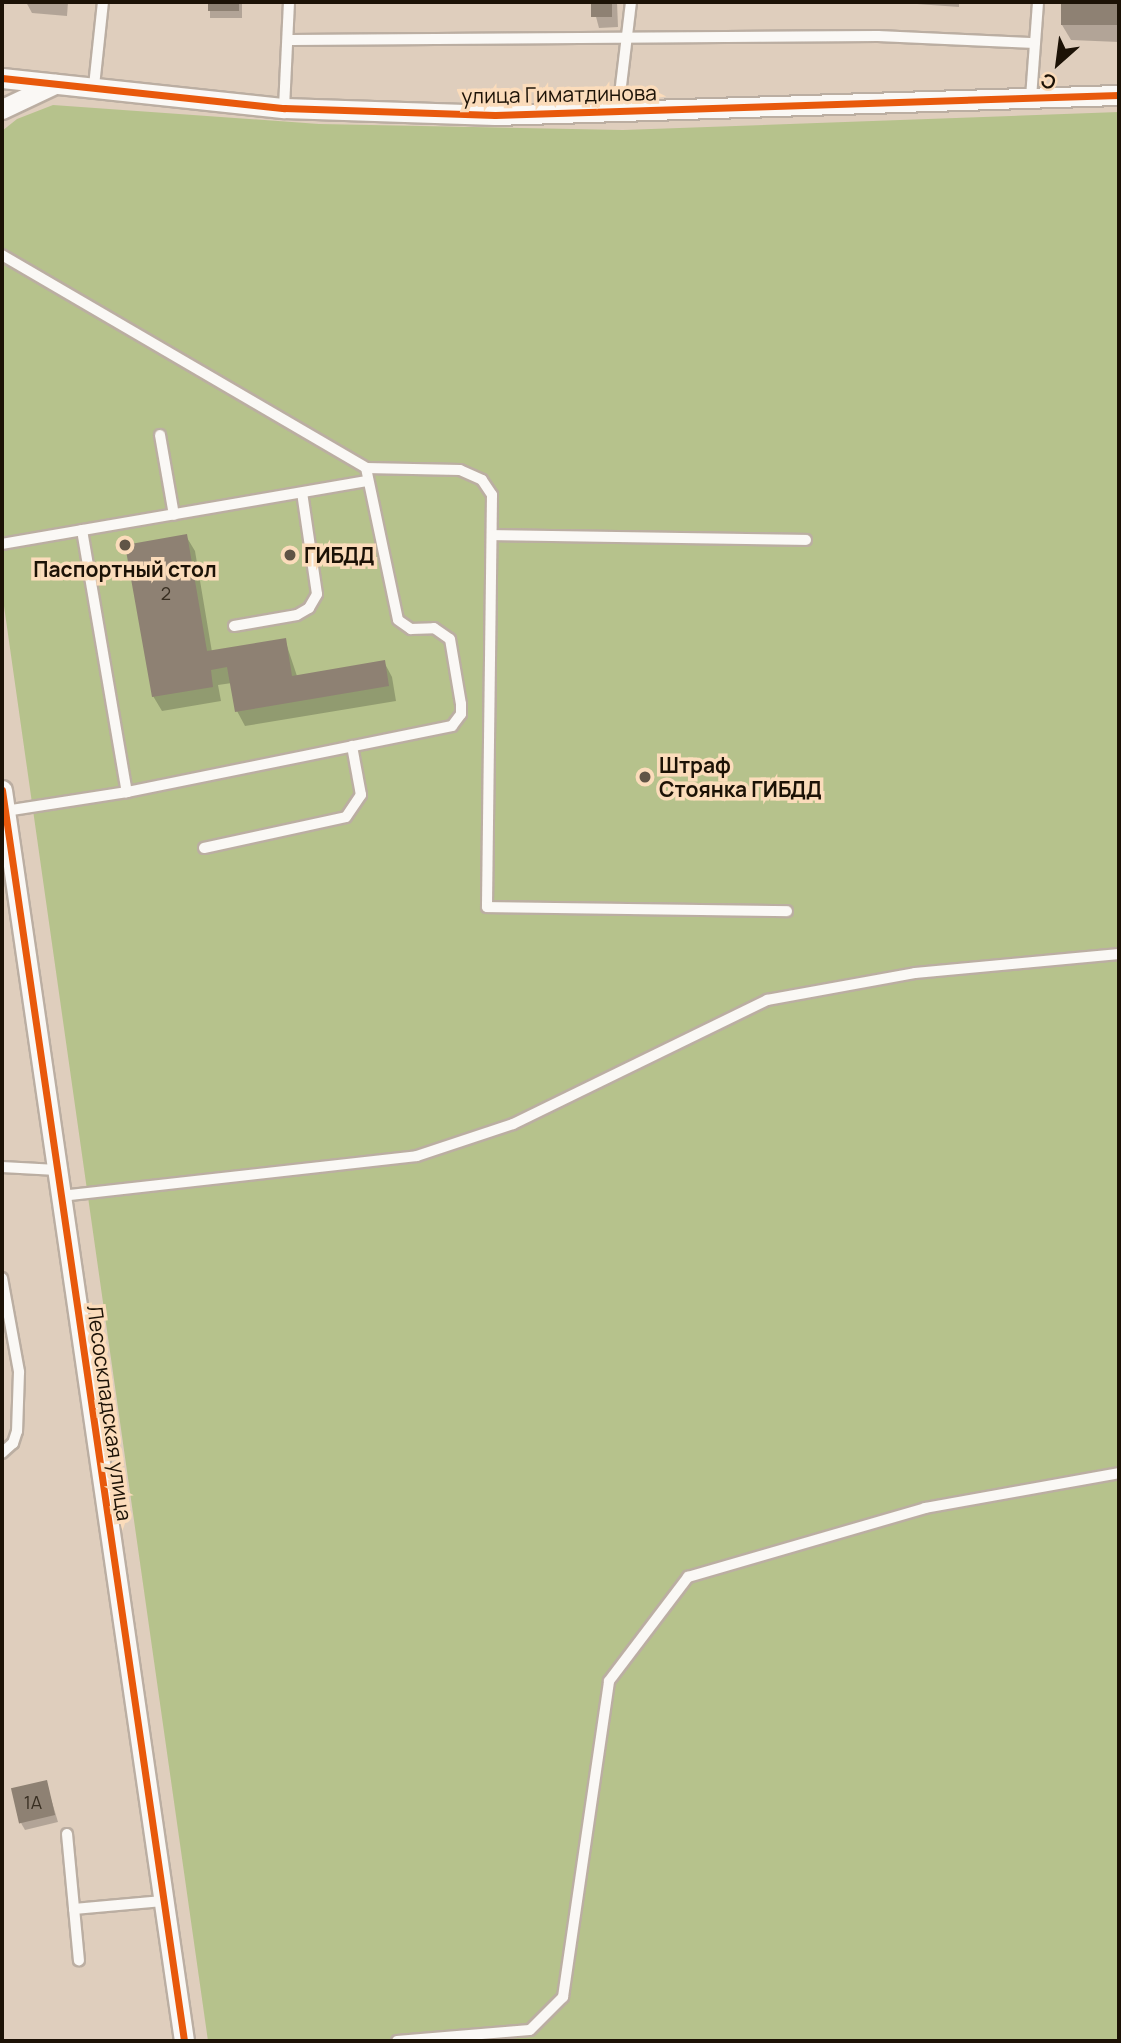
<!DOCTYPE html>
<meta charset="utf-8">
<style>
body{margin:0}
#map{position:relative;width:1121px;height:2043px;overflow:hidden;background:#dfcebd;font-family:Manrope,sans-serif}
div>[style]{position:absolute}
.green>*{inset:0;background:#b6c28c}
.shadow>*{inset:0;background:#0003;transform-origin:0 0}
.building>*{inset:0;background:#8e8173;transform-origin:0 0}
.roads{filter:drop-shadow(2px 0 #bbaea2) drop-shadow(-2px 0 #bbaea2) drop-shadow(0 2px #bbaea2) drop-shadow(0 -2px #bbaea2)}
.service>*{height:10px;margin:-5px;padding:0 5px;transform-origin:5px;border-radius:5px;background:#faf8f5}
.minor>*{height:19px;margin:-9.5px;padding:0 9.5px;transform-origin:9.5px;border-radius:9.5px;background:#faf8f5}
.cycleway>*{height:7px;margin:-3.5px;padding:0 3.5px;transform-origin:3.5px;border-radius:3.5px;background:#e8590c}
.dots>*{width:19px;height:19px;translate:-50% -50%;box-sizing:border-box;border:4px solid #fbdcbb;border-radius:50%}
span{translate:-50% -50%;white-space:nowrap;text-align:center;line-height:1.15;-webkit-text-stroke:7px #fbdcbb;paint-order:stroke}
.number-label{font-size:18px;color:#382e21}
.number-label span{-webkit-text-stroke-width:0}
.street-label{font-size:21px;color:#1c1206}
.poi-label{font-size:21px;color:#1c1206;font-weight:700}
.left{translate:0 -50%;text-align:left}
.frame{position:absolute;inset:0;border:4px solid #1c1206;pointer-events:none}
.north{position:absolute;left:1023px;top:28px;width:70px;height:70px;-webkit-text-stroke:5px #fbdcbb;paint-order:stroke;rotate:208deg;font-size:19px;font-weight:700;line-height:28px;text-align:center;color:#1c1206}
.north::after{content:'';display:block;margin:auto;width:24px;height:32px;background:#1c1206;clip-path:polygon(50% 0,100% 100%,50% 72%,0 100%)}
</style>
<div id="map">
<div class="green">
<div style="clip-path:polygon(53px 105px,319px 124px,623px 130px,1119px 112px,1119px 2041px,208px 2041px,2px 592px,2px 131px,17px 119px)"></div>
</div>
<div class="shadow">
<div style="clip-path:polygon(26px 2px,68px 2px,67px 16px,32px 13px)"></div>
<div style="left:210px;top:2px;width:32px;height:16px"></div>
<div style="clip-path:polygon(592px 2px,617px 2px,618px 27px,599px 28px)"></div>
<div style="clip-path:polygon(889px 2px,959px 2px,959px 7px)"></div>
<div style="clip-path:polygon(1063px 2px,1119px 2px,1119px 42px,1071px 40px,1062px 25px)"></div>
<div style="clip-path:polygon(186px 536px,195px 551px,212px 652px,285px 640px,297px 676px,384px 662px,392px 677px,396px 701px,245px 726px,237px 711px,232px 683px,218px 685px,221px 701px,162px 711px,153px 696px)"></div>
<div style="clip-path:polygon(46px 1782px,58px 1822px,25px 1830px,21px 1823px)"></div>
</div>
<div class="building">
<div style="left:208px;top:2px;width:31px;height:9px"></div>
<div style="left:591px;top:2px;width:21px;height:15px"></div>
<div style="left:1061px;top:2px;width:58px;height:23px"></div>
<div style="clip-path:polygon(187px 534px,207px 651px,286px 638px,292px 676px,385px 660px,389px 686px,235px 712px,227px 667px,211px 670px,213px 687px,152px 697px,125px 545px)"></div>
<div style="left:47px;top:1780px;width:36px;height:37px;rotate:77deg"></div>
</div>
<div class="roads">
<div class="service">
<div style="left:291px;top:40px;width:587px;rotate:-0.39deg"></div>
<div style="left:878px;top:36px;width:157px;rotate:2.6deg"></div>
<div style="left:94px;top:86px;width:84px;rotate:-83.9deg"></div>
<div style="left:1031px;top:98px;width:96px;rotate:-85.8deg"></div>
<div style="left:284px;top:108px;width:106px;rotate:-87.3deg"></div>
<div style="left:618px;top:111px;width:110px;rotate:-83.2deg"></div>
<div style="left:2px;top:255px;width:422px;rotate:30.3deg"></div>
<div style="left:366px;top:468px;width:155px;rotate:78.1deg"></div>
<div style="left:398px;top:620px;width:16px;rotate:35deg"></div>
<div style="left:411px;top:629px;width:23px;rotate:-2deg"></div>
<div style="left:434px;top:628px;width:19px;rotate:35deg"></div>
<div style="left:450px;top:639px;width:66px;rotate:80.4deg"></div>
<div style="left:461px;top:704px;width:10px;rotate:90deg"></div>
<div style="left:461px;top:714px;width:15px;rotate:127deg"></div>
<div style="left:452px;top:726px;width:332px;rotate:168.5deg"></div>
<div style="left:127px;top:792px;width:123px;rotate:171.1deg"></div>
<div style="left:160px;top:435px;width:81px;rotate:80.1deg"></div>
<div style="left:366px;top:468px;width:94px;rotate:1.2deg"></div>
<div style="left:460px;top:470px;width:24px;rotate:24deg"></div>
<div style="left:482px;top:480px;width:18px;rotate:56deg"></div>
<div style="left:492px;top:495px;width:412px;rotate:90.7deg"></div>
<div style="left:487px;top:907px;width:300px;rotate:0.8deg"></div>
<div style="left:82px;top:530px;width:266px;rotate:80.3deg"></div>
<div style="left:492px;top:535px;width:314px;rotate:0.9deg"></div>
<div style="left:2px;top:544px;width:371px;rotate:-9.8deg"></div>
<div style="left:234px;top:626px;width:64px;rotate:-9.9deg"></div>
<div style="left:297px;top:615px;width:14px;rotate:-30deg"></div>
<div style="left:309px;top:608px;width:16px;rotate:-60deg"></div>
<div style="left:317px;top:594px;width:102px;rotate:-98.4deg"></div>
<div style="left:204px;top:848px;width:145px;rotate:-12.3deg"></div>
<div style="left:346px;top:817px;width:27px;rotate:-56deg"></div>
<div style="left:361px;top:795px;width:50px;rotate:-100.4deg"></div>
<div style="left:2px;top:1167px;width:55px;rotate:3.1deg"></div>
<div style="left:61px;top:1196px;width:358px;rotate:-6.4deg"></div>
<div style="left:417px;top:1156px;width:101px;rotate:-18.4deg"></div>
<div style="left:513px;top:1124px;width:283px;rotate:-26deg"></div>
<div style="left:767px;top:1000px;width:150px;rotate:-10.3deg"></div>
<div style="left:915px;top:973px;width:205px;rotate:-5.3deg"></div>
<div style="left:2px;top:1278px;width:96px;rotate:79.7deg"></div>
<div style="left:19px;top:1372px;width:59px;rotate:91.9deg"></div>
<div style="left:17px;top:1431px;width:13px;rotate:108deg"></div>
<div style="left:13px;top:1443px;width:15px;rotate:138deg"></div>
<div style="left:67px;top:1834px;width:127px;rotate:84.6deg"></div>
<div style="left:74px;top:1909px;width:89px;rotate:-5.1deg"></div>
<div style="left:397px;top:2041px;width:133px;rotate:-4.7deg"></div>
<div style="left:530px;top:2030px;width:47px;rotate:-45deg"></div>
<div style="left:563px;top:1997px;width:319px;rotate:-81.7deg"></div>
<div style="left:609px;top:1681px;width:131px;rotate:-52.8deg"></div>
<div style="left:688px;top:1577px;width:247px;rotate:-16.2deg"></div>
<div style="left:925px;top:1508px;width:197px;rotate:-10.2deg"></div>
</div>
<div class="minor">
<div style="left:2px;top:78px;width:284px;rotate:6.1deg"></div>
<div style="left:284px;top:108px;width:211px;rotate:1.9deg"></div>
<div style="left:495px;top:115px;width:624px;rotate:-1.84deg"></div>
<div style="left:2px;top:109px;width:59px;rotate:-25.3deg"></div>
<div style="left:2px;top:790px;width:1264px;rotate:81.72deg"></div>
</div>
</div>
<div class="cycleway">
<div style="left:2px;top:78px;width:284px;rotate:6.1deg"></div>
<div style="left:284px;top:108px;width:211px;rotate:1.9deg"></div>
<div style="left:495px;top:115px;width:624px;rotate:-1.84deg"></div>
<div style="left:2px;top:790px;width:1264px;rotate:81.72deg"></div>
</div>
<div class="dots">
<div style="left:125px;top:545px;background:#605446"></div>
<div style="left:290px;top:555px;background:#605446"></div>
<div style="left:645px;top:777px;background:#605446"></div>
</div>
<div class="number-label">
<span style="left:166px;top:593px">2</span>
<span style="left:33px;top:1802px">1А</span>
</div>
<div class="street-label">
<span style="left:559px;top:94px;rotate:-1deg">улица Гиматдинова</span>
<span style="left:110px;top:1413px;rotate:82deg">Лесоскладская улица</span>
</div>
<div class="poi-label">
<span class="left" style="left:304px;top:555px">ГИБДД</span>
<span style="left:125px;top:569px">Паспортный стол</span>
<span class="left" style="left:659px;top:777px">Штраф<br>Стоянка ГИБДД</span>
</div>
<div class="frame"></div>
<div class="north">С</div>
</div>
